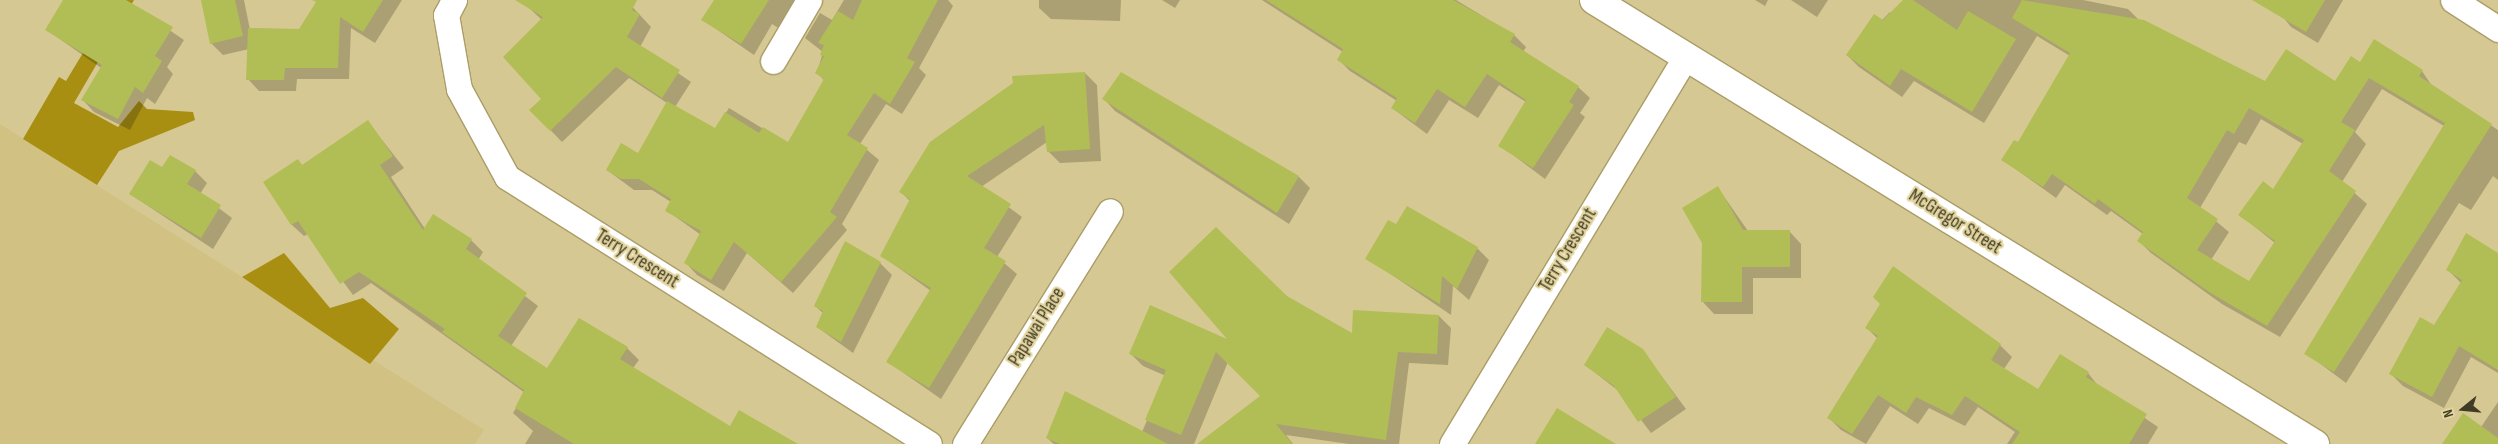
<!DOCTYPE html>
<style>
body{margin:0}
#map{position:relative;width:2498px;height:444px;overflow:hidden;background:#d6c892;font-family:"Sofia Sans Condensed",sans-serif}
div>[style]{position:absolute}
.built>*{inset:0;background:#d1c283}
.forest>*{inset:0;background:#a88f12}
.shadow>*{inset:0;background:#0003}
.building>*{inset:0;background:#b0be55}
.roads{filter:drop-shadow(1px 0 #aa9d68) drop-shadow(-1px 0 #aa9d68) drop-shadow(0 1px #aa9d68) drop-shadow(0 -1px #aa9d68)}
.street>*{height:25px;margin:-12.5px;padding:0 12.5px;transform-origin:12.5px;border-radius:12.5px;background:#fff}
.secondary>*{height:28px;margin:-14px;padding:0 14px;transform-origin:14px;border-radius:14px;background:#fff}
span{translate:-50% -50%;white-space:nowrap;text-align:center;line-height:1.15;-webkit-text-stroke:4.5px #e3d59f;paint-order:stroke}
.street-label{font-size:19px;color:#413c25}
.north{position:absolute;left:2438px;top:384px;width:50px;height:50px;-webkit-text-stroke:4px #e3d59f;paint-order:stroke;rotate:253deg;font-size:14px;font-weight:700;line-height:20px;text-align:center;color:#413c25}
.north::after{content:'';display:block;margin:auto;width:18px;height:22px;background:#413c25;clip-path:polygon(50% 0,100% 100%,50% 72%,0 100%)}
</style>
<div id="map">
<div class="built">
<div style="clip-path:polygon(0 124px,484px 430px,475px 444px,0 444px)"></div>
</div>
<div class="forest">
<div style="clip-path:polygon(115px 0,134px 0,74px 103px,118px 127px,139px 101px,147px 109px,193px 112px,195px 120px,119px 151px,97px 185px,23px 139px,59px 77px,66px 81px)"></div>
<div style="clip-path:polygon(284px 253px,330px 308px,363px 298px,399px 329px,370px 364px,242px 277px)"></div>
</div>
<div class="shadow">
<div style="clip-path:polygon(65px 0,125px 0,184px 40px,167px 67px,173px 74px,155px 104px,147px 98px,130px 130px,94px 112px,83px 100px,101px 68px,47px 30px)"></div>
<div style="clip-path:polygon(202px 0,244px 0,250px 30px,299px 31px,319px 0,402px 0,375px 43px,351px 28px,349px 79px,297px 79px,296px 91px,259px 91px,248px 79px,249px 49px,223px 55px,211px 43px)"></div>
<div style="clip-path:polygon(531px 0,626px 0,651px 27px,640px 47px,691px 82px,675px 107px,715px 130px,729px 108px,788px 144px,825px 81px,817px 73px,823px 52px,805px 38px,820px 13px,832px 20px,844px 0,948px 0,953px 6px,919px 68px,926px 75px,902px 114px,886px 104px,860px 144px,879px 160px,842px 224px,847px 230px,793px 293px,747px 253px,724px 291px,697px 275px,686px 263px,701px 235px,666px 210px,671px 202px,652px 190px,634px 190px,607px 170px,638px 155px,667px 103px,629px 78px,562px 142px,531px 110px,543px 99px,542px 20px,527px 6px)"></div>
<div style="clip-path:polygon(715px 0,797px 0,790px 35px,772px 24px,754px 55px,703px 20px)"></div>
<div style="clip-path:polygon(1039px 0,1121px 0,1120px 21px,1051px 19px,1039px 8px)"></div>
<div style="clip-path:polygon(1162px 0,1180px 0,1175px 8px)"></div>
<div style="clip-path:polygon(1262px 0,1456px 0,1514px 35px,1526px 47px,1523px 52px,1578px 87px,1590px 98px,1580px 113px,1585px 117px,1545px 179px,1500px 145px,1526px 102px,1499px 85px,1478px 118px,1449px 100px,1427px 134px,1392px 108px,1397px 101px,1350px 71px,1338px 59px,1343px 52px)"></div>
<div style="clip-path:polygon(1755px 0,1768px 0,1765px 6px)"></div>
<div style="clip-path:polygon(1791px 0,1828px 0,1817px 17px)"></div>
<div style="clip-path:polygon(evenodd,1904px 0,2083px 0,2128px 9px,2139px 20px,2265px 82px,2336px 83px,2360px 63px,2422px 71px,2432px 86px,2498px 130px,2498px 180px,2493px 176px,2471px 210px,2459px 203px,2346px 383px,2306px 353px,2444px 126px,2382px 89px,2355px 132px,2366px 144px,2342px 182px,2367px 204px,2280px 337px,2222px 304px,2151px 253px,2139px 241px,2143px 234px,2111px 211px,2107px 215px,2065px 185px,2056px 198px,2003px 160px,2019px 144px,2070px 56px,2037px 36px,1984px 123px,1914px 81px,1902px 97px,1859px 67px,1847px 55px,1890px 12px,1894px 15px,1904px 0,2261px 119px,2303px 144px,2274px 191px,2240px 215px,2275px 243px,2250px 283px,2211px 260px,2229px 232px,2200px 208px,2239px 142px,2246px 145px,2261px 119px)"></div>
<div style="clip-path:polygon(2269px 0,2343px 0,2318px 43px,2291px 27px)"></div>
<div style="clip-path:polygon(1085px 73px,1097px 85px,1101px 161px,1060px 163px,1048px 151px,1047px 142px,981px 187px,1022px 217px,997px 257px,1017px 274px,941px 399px,888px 362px,931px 291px,882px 256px,910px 201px,901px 192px)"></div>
<div style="clip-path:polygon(1121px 74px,1299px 177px,1310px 188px,1289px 224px,1115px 111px,1104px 99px)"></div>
<div style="clip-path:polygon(368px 122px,404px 168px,391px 177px,425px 229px,471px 240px,483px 252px,478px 260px,538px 306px,511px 346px,547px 370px,627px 348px,639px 360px,633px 368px,730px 427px,788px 444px,525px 444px,533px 431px,513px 413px,525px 393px,371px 283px,353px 295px,308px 234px,304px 236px,292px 225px,265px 182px,297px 160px,303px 166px)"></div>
<div style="clip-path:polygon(162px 168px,195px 171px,207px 183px,200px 194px,232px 218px,213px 249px,130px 194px)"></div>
<div style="clip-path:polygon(1718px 188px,1748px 231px,1790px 232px,1801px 244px,1801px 278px,1753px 278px,1753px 314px,1714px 314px,1703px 302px)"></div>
<div style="clip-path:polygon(1397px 226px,1477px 248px,1489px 260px,1469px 300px,1453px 286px,1451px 315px,1367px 258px)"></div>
<div style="clip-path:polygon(2498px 256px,2498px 373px,2471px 357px,2444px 408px,2403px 386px,2391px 374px,2434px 326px,2461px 283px,2448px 270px)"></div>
<div style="clip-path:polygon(880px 263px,892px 275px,853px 353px,817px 327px,823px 313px,815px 306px)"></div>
<div style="clip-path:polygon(1893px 268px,2000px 345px,2012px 357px,2004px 369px,2038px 390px,2088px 373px,2099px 387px,2158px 427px,2148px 444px,2007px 444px,2015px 432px,1978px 407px,1965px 426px,1929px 408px,1918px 424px,1890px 406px,1866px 444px,1841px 430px,1829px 418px,1878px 339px,1867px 328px,1882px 304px)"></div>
<div style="clip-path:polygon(1286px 297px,1353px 335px,1439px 316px,1451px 328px,1448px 365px,1409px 363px,1399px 444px,1349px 444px,1286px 435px,1293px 444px,1199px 444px,1262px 396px,1228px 362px,1194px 444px,1054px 444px,1047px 438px,1142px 432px,1166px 376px,1143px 366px,1131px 354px,1232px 342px)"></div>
<div style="clip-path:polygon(1642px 350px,1686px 409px,1651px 433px,1620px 392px,1585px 365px)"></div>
<div style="clip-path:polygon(2498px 402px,2498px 444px,2450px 444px,2481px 427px)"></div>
</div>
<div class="building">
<div style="clip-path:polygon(63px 0,126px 0,173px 27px,155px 56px,162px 61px,143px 93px,135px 87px,118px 119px,81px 100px,102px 65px,45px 30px)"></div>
<div style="clip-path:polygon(201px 0,235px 0,243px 36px,210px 44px)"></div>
<div style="clip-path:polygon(312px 0,383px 0,363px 32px,340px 17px,338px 68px,285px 68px,284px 80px,246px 80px,248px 28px,299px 29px,316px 2px)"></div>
<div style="clip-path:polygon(515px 0,637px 0,632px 10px,640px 14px,627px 37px,680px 70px,662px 98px,616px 67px,550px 131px,529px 110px,541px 99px,503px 57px,543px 17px)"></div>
<div style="clip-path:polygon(714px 0,769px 0,741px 44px,701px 20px)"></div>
<div style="clip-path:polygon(862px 0,938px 0,907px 58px,915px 62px,890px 104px,874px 93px,847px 135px,868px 148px,830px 212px,837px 217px,781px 282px,734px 242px,711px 280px,684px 263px,701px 231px,665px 211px,671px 199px,639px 179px,621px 179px,606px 170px,621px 143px,638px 153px,667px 101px,715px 128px,725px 112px,759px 133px,763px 127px,788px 142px,824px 79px,815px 73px,824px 56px,820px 55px,824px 45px,818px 43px,838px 11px,853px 20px)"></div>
<div style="clip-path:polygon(1266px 0,1453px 0,1515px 34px,1510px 42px,1579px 86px,1569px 102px,1574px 105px,1533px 168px,1498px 146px,1526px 100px,1487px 74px,1465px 107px,1437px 89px,1415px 123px,1391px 108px,1397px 98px,1337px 60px,1343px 49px)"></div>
<div style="clip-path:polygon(1903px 0,1913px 0,1957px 30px,1968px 11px,2016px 39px,1972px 112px,1901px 69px,1890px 86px,1846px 55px,1874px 14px,1883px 20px)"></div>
<div style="clip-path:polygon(evenodd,2022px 0,2144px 20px,2265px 81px,2286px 49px,2335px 81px,2351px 56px,2360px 62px,2374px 39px,2423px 70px,2419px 76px,2492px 124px,2334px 372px,2304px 354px,2445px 123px,2369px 78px,2341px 122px,2355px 130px,2329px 171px,2356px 191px,2267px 326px,2209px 292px,2137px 241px,2143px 232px,2098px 199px,2095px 204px,2052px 174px,2043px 187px,2001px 160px,2014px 140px,2018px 142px,2070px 53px,2012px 18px,2022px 0,2249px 108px,2304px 140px,2273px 189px,2263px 181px,2238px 215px,2275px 241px,2249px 281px,2197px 250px,2218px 219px,2187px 198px,2227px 130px,2234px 134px,2249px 108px)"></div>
<div style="clip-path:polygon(2252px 0,2325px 0,2306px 32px)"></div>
<div style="clip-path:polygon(1085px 72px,1090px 149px,1047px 152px,1044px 125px,967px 176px,1011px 204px,984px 248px,1006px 261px,929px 388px,886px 362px,931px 288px,880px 256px,910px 199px,899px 192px,930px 142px,1013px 83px,1012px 76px)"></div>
<div style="clip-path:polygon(1121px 72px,1299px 176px,1277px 213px,1102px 99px)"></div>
<div style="clip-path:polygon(368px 120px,393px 156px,380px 165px,423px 230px,433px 214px,472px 239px,466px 249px,527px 293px,498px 336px,547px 368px,579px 318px,628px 347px,620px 359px,730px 426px,739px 410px,798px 444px,574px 444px,515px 408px,524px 390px,442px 332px,445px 329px,359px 272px,340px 284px,298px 221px,291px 225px,263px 182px,298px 159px,302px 165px)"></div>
<div style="clip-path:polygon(170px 155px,196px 170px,187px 184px,221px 205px,201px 238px,129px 194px,150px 160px,162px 167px)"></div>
<div style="clip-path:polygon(1718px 186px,1743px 230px,1790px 230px,1790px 267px,1742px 267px,1742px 302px,1701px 302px,1702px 243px,1682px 208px)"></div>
<div style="clip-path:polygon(1407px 206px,1478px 247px,1457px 289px,1442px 276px,1440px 304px,1365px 259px,1388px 220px,1396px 224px)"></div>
<div style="clip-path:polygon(1216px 227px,1287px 296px,1352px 333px,1353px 310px,1439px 315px,1437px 354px,1398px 352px,1386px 440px,1276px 424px,1292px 444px,1197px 444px,1260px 396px,1216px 352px,1181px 435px,1145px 420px,1166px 370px,1129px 354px,1150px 305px,1227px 339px,1169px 272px)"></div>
<div style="clip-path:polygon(2466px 233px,2498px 253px,2498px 370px,2459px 346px,2432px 397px,2389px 374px,2420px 317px,2434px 325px,2462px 280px,2446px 270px)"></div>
<div style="clip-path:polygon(845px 241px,881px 262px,841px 342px,816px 327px,823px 311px,814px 306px)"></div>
<div style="clip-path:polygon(1893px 266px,2001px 344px,1991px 360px,2038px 389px,2060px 354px,2089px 372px,2086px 377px,2147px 414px,2129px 444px,2012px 444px,2020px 432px,1965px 396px,1952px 415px,1916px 397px,1906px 413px,1878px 395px,1852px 434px,1827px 418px,1878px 336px,1865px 328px,1880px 304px,1873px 297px)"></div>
<div style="clip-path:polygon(1607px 327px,1643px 349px,1676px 397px,1638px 422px,1614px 386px,1584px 365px)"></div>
<div style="clip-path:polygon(1065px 391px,1168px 444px,1060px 444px,1046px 438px)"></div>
<div style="clip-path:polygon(1557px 408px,1616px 444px,1535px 444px)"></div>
<div style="clip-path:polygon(2463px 413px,2498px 438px,2498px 444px,2442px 444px)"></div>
</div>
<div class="roads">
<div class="street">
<div style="left:454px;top:0;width:17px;rotate:118deg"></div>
<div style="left:446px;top:15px;width:75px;rotate:80deg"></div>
<div style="left:459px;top:89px;width:100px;rotate:61.4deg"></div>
<div style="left:507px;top:177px;width:499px;rotate:32.3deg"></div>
<div style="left:2453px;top:0;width:54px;rotate:32.8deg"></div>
<div style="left:773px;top:61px;width:71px;rotate:-59.5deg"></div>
<div style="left:965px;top:444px;width:274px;rotate:-58.1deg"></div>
<div style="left:1452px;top:444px;width:453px;rotate:-58.9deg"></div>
</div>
<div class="secondary">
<div style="left:1594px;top:0;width:847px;rotate:31.63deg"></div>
</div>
</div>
<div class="street-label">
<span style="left:1955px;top:222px;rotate:32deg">McGregor Street</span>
<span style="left:1568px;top:250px;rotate:-59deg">Terry Crescent</span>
<span style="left:637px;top:259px;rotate:32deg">Terry Crescent</span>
<span style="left:1037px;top:327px;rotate:-58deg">Papawai Place</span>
</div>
<div class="north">N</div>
</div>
